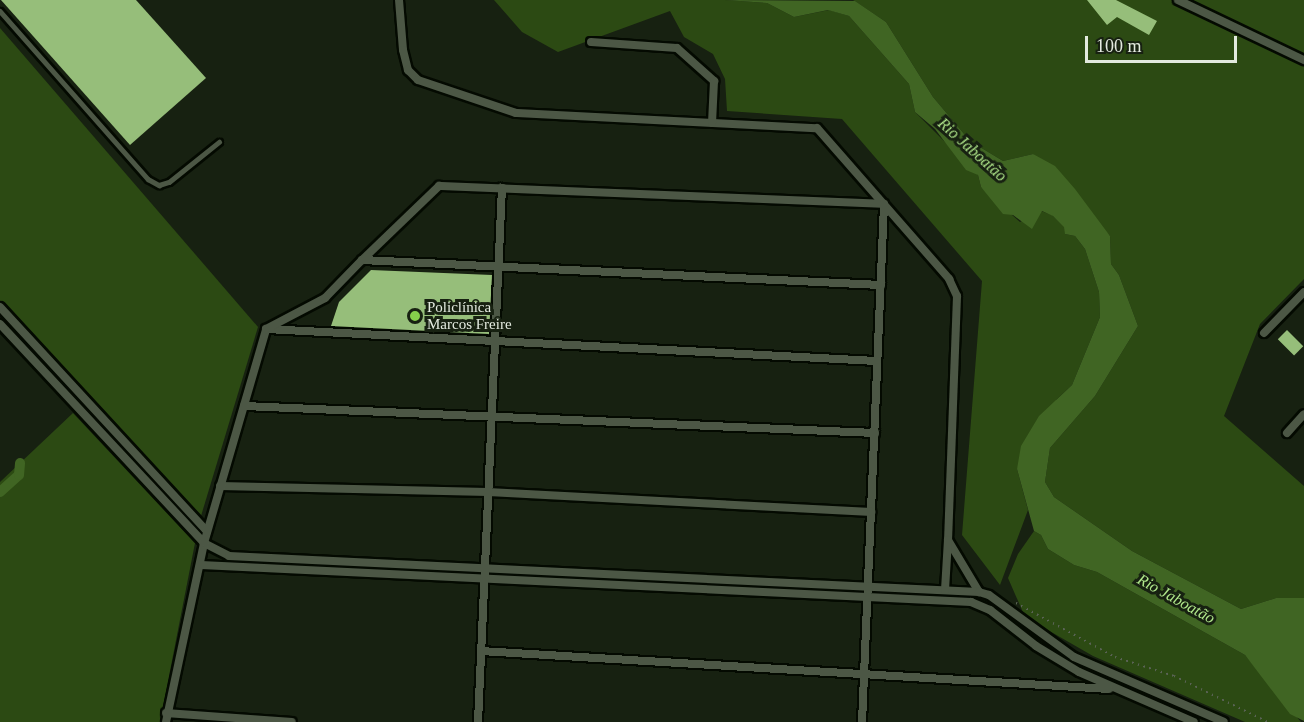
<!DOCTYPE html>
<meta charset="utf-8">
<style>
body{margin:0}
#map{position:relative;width:1304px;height:722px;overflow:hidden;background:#172111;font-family:"Times New Roman",serif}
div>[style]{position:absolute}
.green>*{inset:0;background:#2c4a13}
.water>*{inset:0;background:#406523}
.canal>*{height:10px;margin:-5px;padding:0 5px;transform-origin:5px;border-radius:5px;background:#406523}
.building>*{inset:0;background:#96be7a;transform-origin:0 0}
.path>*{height:1.5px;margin-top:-0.75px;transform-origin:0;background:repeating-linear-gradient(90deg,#5a6355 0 1.5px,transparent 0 6px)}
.roads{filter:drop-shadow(2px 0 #040a01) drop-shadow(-2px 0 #040a01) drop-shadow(0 2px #040a01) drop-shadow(0 -2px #040a01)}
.service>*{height:4.5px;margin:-2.25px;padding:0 2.25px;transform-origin:2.25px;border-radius:2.25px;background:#4c5745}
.minor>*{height:8px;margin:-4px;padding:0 4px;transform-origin:4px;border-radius:4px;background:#4c5745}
.dots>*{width:16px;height:16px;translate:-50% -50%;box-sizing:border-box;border:3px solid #172111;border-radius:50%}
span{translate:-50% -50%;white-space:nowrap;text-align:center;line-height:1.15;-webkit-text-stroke:6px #172111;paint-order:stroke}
.poi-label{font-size:15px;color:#e3eadf}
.left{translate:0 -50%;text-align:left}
.water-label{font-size:16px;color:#b0e78b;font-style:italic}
.scale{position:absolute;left:1085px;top:36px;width:152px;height:27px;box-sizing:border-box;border:3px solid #e3eadf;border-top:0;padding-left:8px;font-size:18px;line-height:21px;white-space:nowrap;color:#e3eadf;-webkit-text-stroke:4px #172111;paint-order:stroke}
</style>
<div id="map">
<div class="green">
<div style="clip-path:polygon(494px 0,725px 0,767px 3px,794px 17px,829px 10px,849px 16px,909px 84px,915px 112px,978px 175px,981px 187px,1020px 222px,1041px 211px,1052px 215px,1065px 227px,1065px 234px,1075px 236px,1085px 249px,1099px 292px,1100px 317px,1072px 385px,1057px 399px,1017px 469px,1028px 510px,1000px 585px,962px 535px,982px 281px,842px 119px,727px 111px,725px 79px,713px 54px,684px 37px,670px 11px,558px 52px,522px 32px)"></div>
<div style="clip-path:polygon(853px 0,1304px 0,1304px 279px,1260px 324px,1224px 416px,1304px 486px,1304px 598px,1276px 598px,1241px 609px,1132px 551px,1054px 497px,1045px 482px,1050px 448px,1095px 396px,1138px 326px,1119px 275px,1111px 264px,1110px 236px,1033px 154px,1003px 161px,970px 141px,933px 97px,886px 22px)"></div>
<div style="clip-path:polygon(0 28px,258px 327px,201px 516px,0 301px)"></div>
<div style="clip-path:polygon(73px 413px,195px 543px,160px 722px,0 722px,0 482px)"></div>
<div style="clip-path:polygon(1034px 531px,1041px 535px,1048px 549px,1074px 565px,1097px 572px,1245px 655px,1301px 722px,1245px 722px,1093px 656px,1025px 617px,1008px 578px,1018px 554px)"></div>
</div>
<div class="water">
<div style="clip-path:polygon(725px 0,855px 1px,886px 22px,933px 97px,970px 141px,1003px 161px,1033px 154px,1055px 166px,1075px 189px,1110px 236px,1111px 264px,1119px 275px,1138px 326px,1095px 396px,1050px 448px,1045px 482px,1054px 497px,1132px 551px,1241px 609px,1276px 598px,1304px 598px,1304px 721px,1290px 714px,1245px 655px,1097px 572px,1074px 565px,1048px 549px,1041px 535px,1034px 531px,1017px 469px,1021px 446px,1039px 416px,1072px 385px,1100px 317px,1099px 292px,1085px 249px,1075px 236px,1065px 234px,1064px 227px,1053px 216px,1042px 211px,1032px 229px,1013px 215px,1003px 214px,981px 187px,978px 175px,966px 170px,935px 129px,915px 112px,909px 84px,849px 16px,828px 10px,794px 17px,767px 3px)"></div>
</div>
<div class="canal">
<div style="left:0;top:492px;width:25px;rotate:-42deg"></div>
<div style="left:19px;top:475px;width:12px;rotate:-85deg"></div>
</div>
<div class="building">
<div style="clip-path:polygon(1px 0,136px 0,206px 78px,130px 145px)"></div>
<div style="clip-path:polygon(1087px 0,1116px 0,1157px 21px,1149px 35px,1117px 17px,1107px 25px)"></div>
<div style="clip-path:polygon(371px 270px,492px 275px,489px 334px,331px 326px,339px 302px)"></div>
<div style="left:1287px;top:330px;width:23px;height:13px;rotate:45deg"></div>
</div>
<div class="path">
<div style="left:1016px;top:603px;width:113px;rotate:28.6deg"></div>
<div style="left:1115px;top:657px;width:62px;rotate:17.9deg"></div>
<div style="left:1174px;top:676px;width:105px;rotate:26.1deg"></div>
</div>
<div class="roads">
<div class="service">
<div style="left:0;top:11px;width:224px;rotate:48.6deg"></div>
<div style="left:148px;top:179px;width:13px;rotate:29deg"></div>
<div style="left:159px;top:185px;width:10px;rotate:-17deg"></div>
<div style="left:169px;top:182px;width:64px;rotate:-38.7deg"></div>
</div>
<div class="minor">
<div style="left:399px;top:0;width:50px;rotate:85.4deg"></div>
<div style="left:403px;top:50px;width:21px;rotate:76deg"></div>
<div style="left:408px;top:70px;width:14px;rotate:45deg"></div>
<div style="left:418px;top:80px;width:103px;rotate:18.6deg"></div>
<div style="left:516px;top:113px;width:301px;rotate:2.9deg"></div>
<div style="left:817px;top:128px;width:201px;rotate:48.8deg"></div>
<div style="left:949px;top:279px;width:19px;rotate:65deg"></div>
<div style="left:957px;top:296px;width:244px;rotate:92.1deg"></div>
<div style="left:948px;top:540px;width:61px;rotate:59.2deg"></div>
<div style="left:1178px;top:0;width:140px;rotate:25.5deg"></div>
<div style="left:591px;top:42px;width:86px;rotate:4deg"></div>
<div style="left:677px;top:48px;width:50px;rotate:41.7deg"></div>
<div style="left:714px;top:81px;width:42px;rotate:92.7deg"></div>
<div style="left:362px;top:260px;width:107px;rotate:-43.9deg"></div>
<div style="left:439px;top:186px;width:445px;rotate:2.3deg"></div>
<div style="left:884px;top:204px;width:518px;rotate:92.43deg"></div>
<div style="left:0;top:307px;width:305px;rotate:47.3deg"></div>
<div style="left:0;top:324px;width:299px;rotate:47deg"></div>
<div style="left:204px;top:543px;width:28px;rotate:27deg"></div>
<div style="left:229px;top:556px;width:751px;rotate:2.75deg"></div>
<div style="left:979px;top:592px;width:10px;rotate:17deg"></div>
<div style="left:989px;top:595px;width:105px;rotate:36.1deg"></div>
<div style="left:1074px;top:657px;width:163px;rotate:23.4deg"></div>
<div style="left:266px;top:329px;width:612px;rotate:3deg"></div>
<div style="left:1264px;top:333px;width:57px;rotate:-45.7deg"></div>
<div style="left:244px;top:406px;width:632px;rotate:2.45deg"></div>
<div style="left:1287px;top:433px;width:25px;rotate:-48deg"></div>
<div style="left:220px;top:486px;width:268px;rotate:1.3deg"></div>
<div style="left:488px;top:492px;width:384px;rotate:3deg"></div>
<div style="left:201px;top:565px;width:771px;rotate:2.75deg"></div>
<div style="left:971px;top:602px;width:21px;rotate:23deg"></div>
<div style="left:990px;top:610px;width:58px;rotate:38deg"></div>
<div style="left:1036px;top:646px;width:50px;rotate:31.2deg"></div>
<div style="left:1079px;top:672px;width:125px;rotate:23.5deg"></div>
<div style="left:945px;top:590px;width:50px;rotate:-86.6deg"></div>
<div style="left:481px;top:651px;width:629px;rotate:3.46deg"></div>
<div style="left:166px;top:713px;width:126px;rotate:4.1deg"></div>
<div style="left:166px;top:722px;width:183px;rotate:-78deg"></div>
<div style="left:204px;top:543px;width:223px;rotate:-73.8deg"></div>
<div style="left:266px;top:329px;width:67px;rotate:-27.7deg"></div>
<div style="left:325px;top:298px;width:53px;rotate:-45.8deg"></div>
<div style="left:362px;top:260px;width:520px;rotate:2.76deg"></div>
<div style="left:478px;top:722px;width:535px;rotate:-87.43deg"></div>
</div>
</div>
<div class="dots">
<div style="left:415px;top:316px;background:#86cf4b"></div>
</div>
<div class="poi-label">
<span class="left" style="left:427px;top:316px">Policlínica<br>Marcos Freire</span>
</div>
<div class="water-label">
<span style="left:972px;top:150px;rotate:42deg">Rio Jaboatão</span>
<span style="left:1176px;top:599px;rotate:29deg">Rio Jaboatão</span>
</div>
<div class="scale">100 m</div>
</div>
